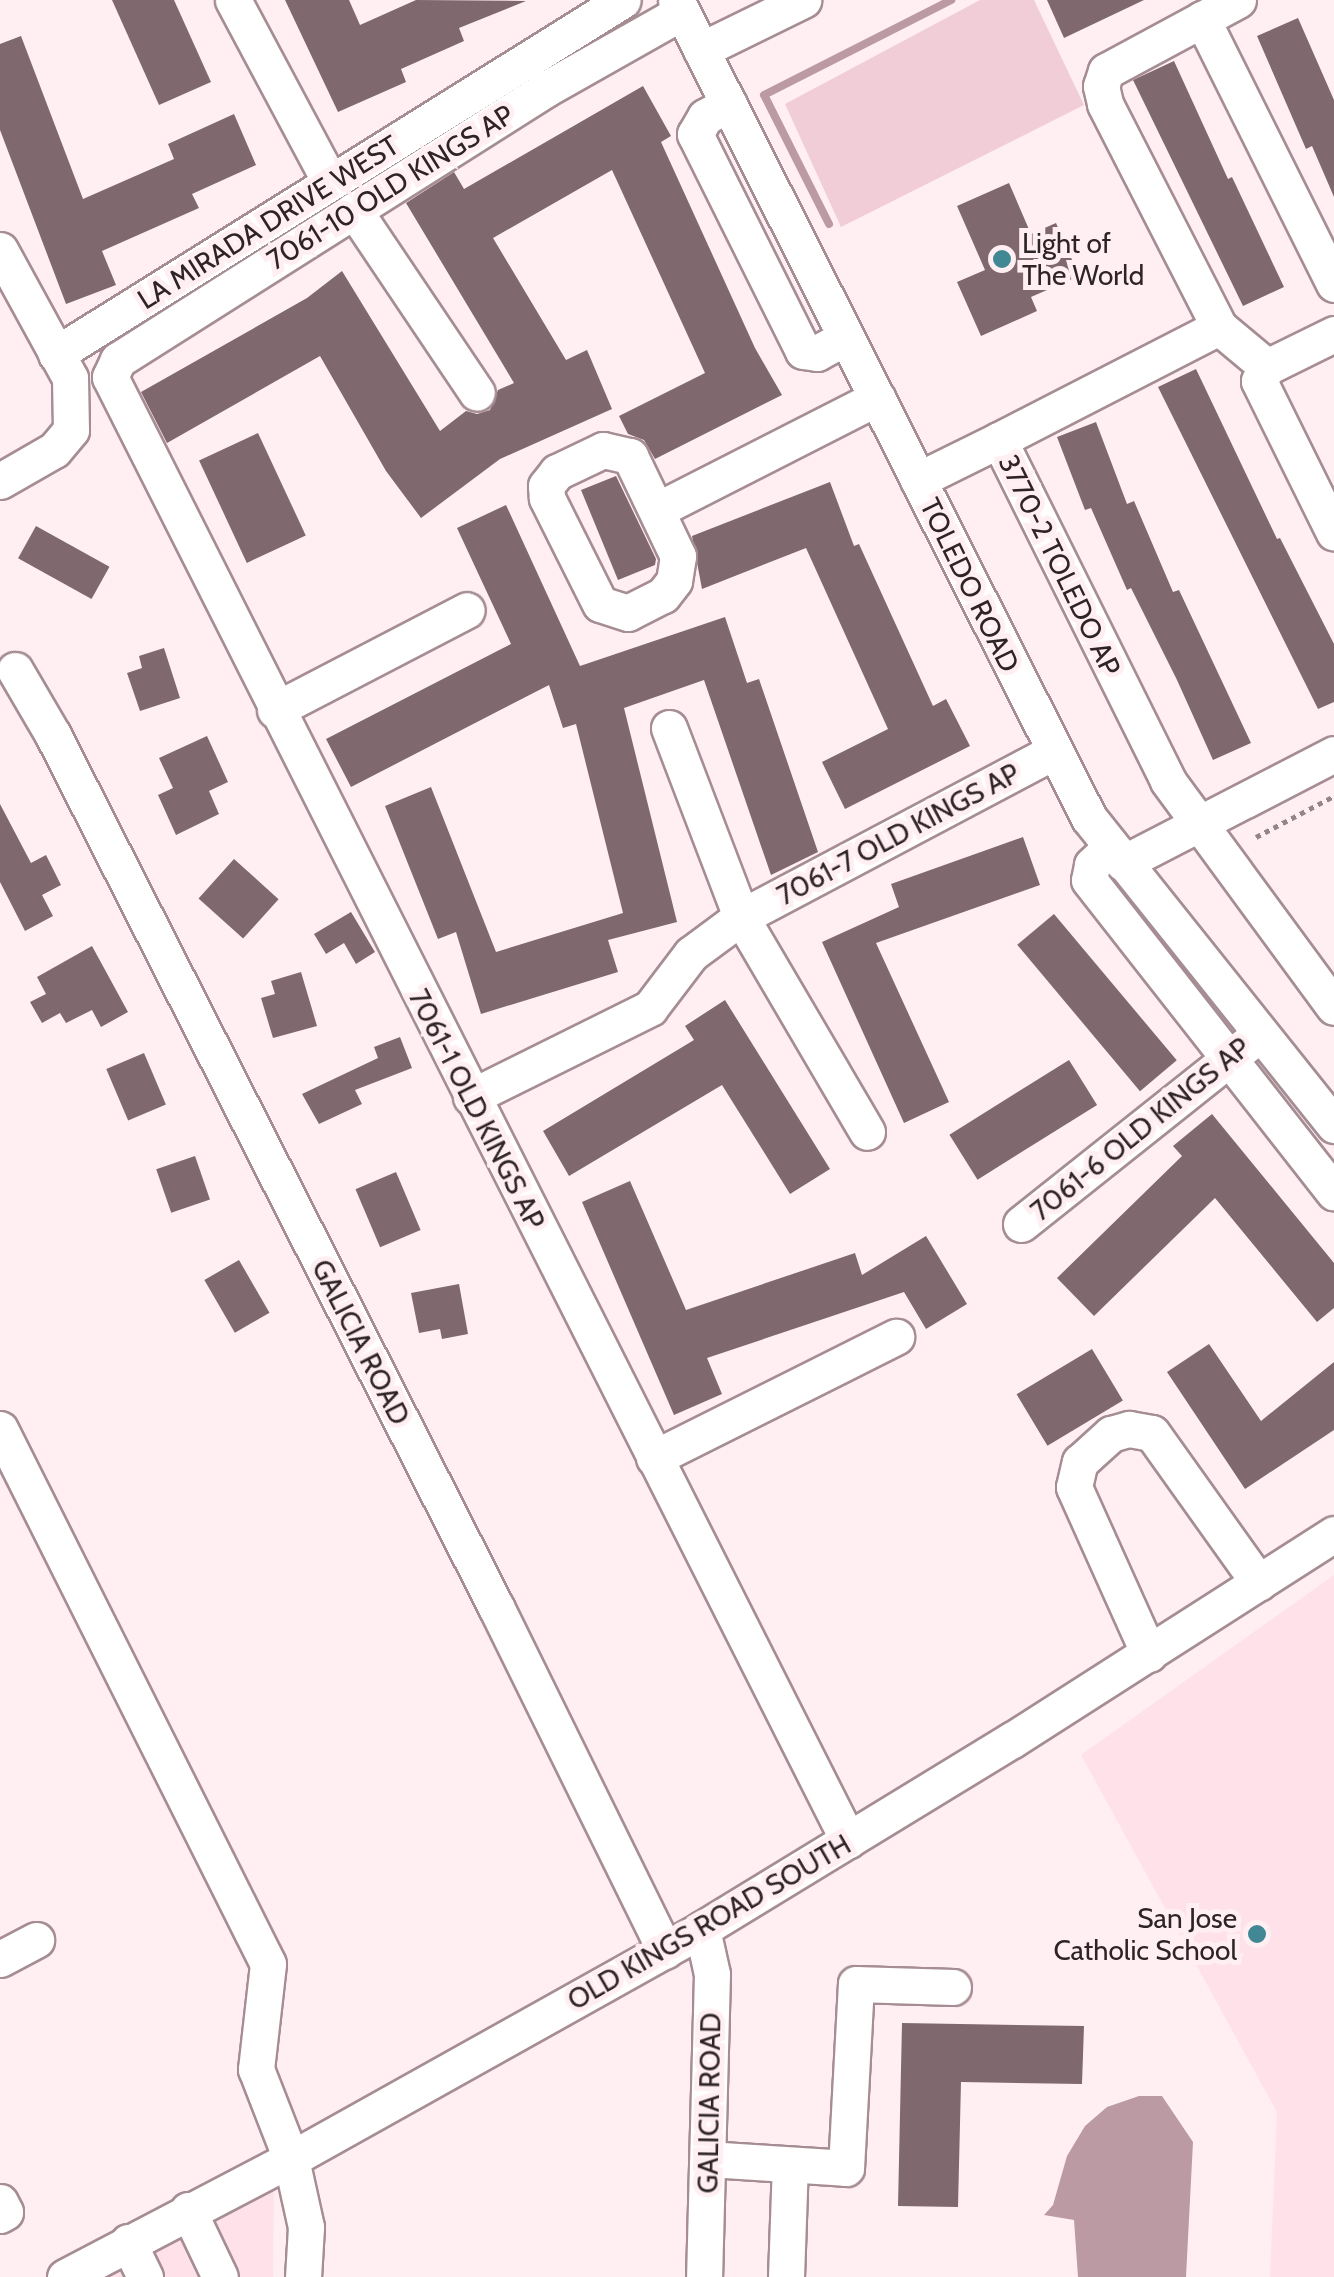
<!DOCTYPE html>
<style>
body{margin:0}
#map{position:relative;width:1334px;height:2277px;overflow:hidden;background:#ffeff2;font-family:Cabin,sans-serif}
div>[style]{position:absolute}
.built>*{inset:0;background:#ffe2e9}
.green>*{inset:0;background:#f1ced7}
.water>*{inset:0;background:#bc9aa3}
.stream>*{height:8px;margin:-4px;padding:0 4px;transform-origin:4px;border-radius:4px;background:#bc9aa3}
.building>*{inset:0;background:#7f686e;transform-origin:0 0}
.path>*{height:5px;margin-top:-2.5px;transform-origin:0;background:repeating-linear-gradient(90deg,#938689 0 5px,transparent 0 10px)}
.roads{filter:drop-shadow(2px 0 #a58d93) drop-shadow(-2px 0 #a58d93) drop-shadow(0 2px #a58d93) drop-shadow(0 -2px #a58d93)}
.minor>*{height:35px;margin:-17.5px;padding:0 17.5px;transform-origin:17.5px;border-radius:17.5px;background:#fff}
.dots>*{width:28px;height:28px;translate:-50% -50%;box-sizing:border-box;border:5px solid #ffeff2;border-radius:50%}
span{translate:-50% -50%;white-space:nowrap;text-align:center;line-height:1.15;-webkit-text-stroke:10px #ffeff2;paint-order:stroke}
.street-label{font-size:28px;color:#2e2427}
.poi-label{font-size:28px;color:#2e2427}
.left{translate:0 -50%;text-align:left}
.right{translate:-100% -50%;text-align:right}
</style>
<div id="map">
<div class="built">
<div style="clip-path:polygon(1334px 1575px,1334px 2277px,1270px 2277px,1277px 2112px,1081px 1755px)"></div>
<div style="clip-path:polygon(274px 2185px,273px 2277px,100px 2277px)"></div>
</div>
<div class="green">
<div style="clip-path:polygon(980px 0,1034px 0,1084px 105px,841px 227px,785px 104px)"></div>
</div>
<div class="water">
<div style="clip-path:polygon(1139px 2096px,1162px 2096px,1193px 2142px,1186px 2277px,1078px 2277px,1074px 2220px,1044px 2215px,1053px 2205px,1067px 2156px,1085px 2126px,1107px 2107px)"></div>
</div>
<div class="stream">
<div style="left:829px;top:224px;width:144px;rotate:-116.7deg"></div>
<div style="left:764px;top:95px;width:210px;rotate:-26.9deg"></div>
</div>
<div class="building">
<div style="clip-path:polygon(112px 0,174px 0,211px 82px,159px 105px)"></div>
<div style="clip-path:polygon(285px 0,349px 0,360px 25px,416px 0,526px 1px,459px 28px,464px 41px,401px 69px,406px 82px,338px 112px)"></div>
<div style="clip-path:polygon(1047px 0,1144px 0,1064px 38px)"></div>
<div style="clip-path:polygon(1298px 18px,1334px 100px,1334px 197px,1312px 146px,1306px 149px,1257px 36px)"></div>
<div style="clip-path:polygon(21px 36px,83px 199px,174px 159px,168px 144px,234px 114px,256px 165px,192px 194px,199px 208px,102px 251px,116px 285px,66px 304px,0 130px,0 44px)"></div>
<div style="clip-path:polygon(1174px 61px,1228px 179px,1232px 177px,1284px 287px,1243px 306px,1133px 80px)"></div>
<div style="clip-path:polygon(643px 86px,671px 136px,661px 142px,755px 348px,782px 395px,655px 459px,644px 440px,628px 434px,619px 416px,705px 373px,612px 170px,493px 238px,566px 360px,587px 350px,612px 409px,500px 459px,421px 518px,386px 471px,320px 356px,167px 443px,141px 392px,307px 298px,342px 271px,440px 431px,466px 411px,477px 414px,490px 410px,498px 390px,514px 383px,406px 203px,454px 172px,464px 189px)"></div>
<div style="clip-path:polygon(1009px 183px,1031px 234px,1056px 223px,1079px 276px,1031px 297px,1037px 311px,981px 336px,957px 282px,985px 270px,957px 206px)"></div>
<div style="clip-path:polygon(1196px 369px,1277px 539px,1280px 538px,1334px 644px,1334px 702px,1318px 709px,1158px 387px)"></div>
<div style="clip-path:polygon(1096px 422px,1127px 504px,1134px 501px,1173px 592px,1179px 590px,1251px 743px,1213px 760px,1177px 680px,1131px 588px,1127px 590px,1091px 508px,1085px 510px,1057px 437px)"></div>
<div style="left:258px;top:433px;width:113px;height:65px;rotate:65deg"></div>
<div style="clip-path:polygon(616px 476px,656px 559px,655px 565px,618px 580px,581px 490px)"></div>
<div style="clip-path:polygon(830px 482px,854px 546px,859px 544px,933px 706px,946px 699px,970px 746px,845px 809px,822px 762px,888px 729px,806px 548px,702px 589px,692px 536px)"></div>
<div style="clip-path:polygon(506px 505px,580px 666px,725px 617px,747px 683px,759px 679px,818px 852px,771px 875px,704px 680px,624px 708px,677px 922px,608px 940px,618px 972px,481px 1014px,456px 932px,438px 939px,385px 806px,431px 787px,496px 952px,623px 913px,576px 724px,563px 728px,549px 685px,351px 787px,326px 739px,511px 644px,457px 528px)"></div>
<div style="left:36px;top:526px;width:84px;height:37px;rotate:29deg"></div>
<div style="clip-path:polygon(164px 648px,180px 698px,140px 711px,127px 673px,142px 668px,139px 656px)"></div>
<div style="clip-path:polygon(207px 736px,228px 782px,209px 791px,219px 814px,176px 835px,158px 795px,173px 788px,159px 758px)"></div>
<div style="clip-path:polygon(0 804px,31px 863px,46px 855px,61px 885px,42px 895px,53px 916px,25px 931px,0 882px)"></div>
<div style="clip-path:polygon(1023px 837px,1040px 885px,876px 943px,949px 1102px,904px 1123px,822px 942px,899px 907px,891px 884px)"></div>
<div style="left:234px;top:859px;width:60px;height:53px;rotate:42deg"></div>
<div style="clip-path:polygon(351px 912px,375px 952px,356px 964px,344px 943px,326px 954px,314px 934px)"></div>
<div style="left:1054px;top:914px;width:191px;height:48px;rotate:50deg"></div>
<div style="clip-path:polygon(92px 946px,128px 1012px,101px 1027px,92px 1010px,66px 1023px,60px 1013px,42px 1023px,30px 1002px,46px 994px,37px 977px)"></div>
<div style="clip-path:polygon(301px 972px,317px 1026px,273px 1038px,261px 998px,275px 994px,271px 981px)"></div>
<div style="clip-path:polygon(725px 1000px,830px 1169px,790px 1194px,722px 1085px,569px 1176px,543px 1131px,694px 1040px,685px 1026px)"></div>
<div style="clip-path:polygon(400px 1037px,412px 1068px,355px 1090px,362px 1104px,319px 1124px,302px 1094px,378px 1058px,374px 1047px)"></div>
<div style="left:144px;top:1053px;width:56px;height:41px;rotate:67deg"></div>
<div style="left:1069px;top:1060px;width:53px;height:141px;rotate:58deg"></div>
<div style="clip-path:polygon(1212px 1114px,1334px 1263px,1334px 1308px,1317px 1322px,1215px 1198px,1094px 1316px,1057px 1278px,1182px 1156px,1173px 1146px)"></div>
<div style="left:195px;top:1156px;width:46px;height:41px;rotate:71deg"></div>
<div style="left:396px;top:1172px;width:63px;height:44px;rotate:67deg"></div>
<div style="clip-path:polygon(630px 1181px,686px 1310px,855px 1253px,862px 1275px,926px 1236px,967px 1304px,926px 1329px,904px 1292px,707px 1358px,722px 1394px,674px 1415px,582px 1202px)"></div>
<div style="left:239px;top:1260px;width:61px;height:40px;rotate:60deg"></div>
<div style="clip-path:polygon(459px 1284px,468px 1334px,442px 1339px,440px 1329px,419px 1333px,411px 1293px)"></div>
<div style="clip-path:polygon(1209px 1344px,1261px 1421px,1334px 1362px,1334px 1430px,1245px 1489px,1167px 1372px)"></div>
<div style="left:1092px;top:1349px;width:60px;height:88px;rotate:59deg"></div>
<div style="clip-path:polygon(902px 2023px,1084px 2026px,1082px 2084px,961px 2082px,958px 2207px,898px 2206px)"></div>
</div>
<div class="path">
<div style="left:1256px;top:837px;width:88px;rotate:-27.7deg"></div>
</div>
<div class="roads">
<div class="minor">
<div style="left:233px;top:0;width:206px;rotate:61.9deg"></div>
<div style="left:676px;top:0;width:916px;rotate:63.21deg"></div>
<div style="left:1089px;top:818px;width:393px;rotate:51.4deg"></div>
<div style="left:1238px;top:0;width:150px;rotate:151.7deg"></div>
<div style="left:1106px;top:71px;width:16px;rotate:108deg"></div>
<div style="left:1101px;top:86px;width:18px;rotate:77deg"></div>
<div style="left:1105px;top:104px;width:250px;rotate:62.9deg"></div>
<div style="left:1219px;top:327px;width:62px;rotate:39.8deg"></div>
<div style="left:1267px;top:367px;width:16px;rotate:120deg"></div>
<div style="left:1259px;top:381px;width:169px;rotate:63.7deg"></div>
<div style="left:682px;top:12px;width:156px;rotate:150.5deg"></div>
<div style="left:546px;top:89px;width:507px;rotate:147.66deg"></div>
<div style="left:118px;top:360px;width:19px;rotate:115deg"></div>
<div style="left:110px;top:377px;width:1639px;rotate:63.23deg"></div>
<div style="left:1202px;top:19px;width:296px;rotate:63.5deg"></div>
<div style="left:701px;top:50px;width:114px;rotate:-26.1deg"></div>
<div style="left:729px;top:104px;width:27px;rotate:152deg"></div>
<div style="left:705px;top:117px;width:20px;rotate:120deg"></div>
<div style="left:695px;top:134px;width:242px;rotate:63.5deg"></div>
<div style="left:803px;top:351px;width:14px;rotate:8deg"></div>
<div style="left:817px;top:353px;width:33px;rotate:-29deg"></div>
<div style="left:354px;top:210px;width:220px;rotate:56.1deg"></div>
<div style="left:0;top:250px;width:146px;rotate:61.3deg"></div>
<div style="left:70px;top:378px;width:52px;rotate:88.9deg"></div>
<div style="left:71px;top:430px;width:26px;rotate:130deg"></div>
<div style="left:54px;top:450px;width:62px;rotate:150.1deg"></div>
<div style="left:1219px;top:327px;width:247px;rotate:152.8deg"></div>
<div style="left:999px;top:440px;width:381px;rotate:63.6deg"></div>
<div style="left:1168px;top:781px;width:280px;rotate:53.7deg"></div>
<div style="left:56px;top:354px;width:668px;rotate:-31.98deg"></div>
<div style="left:1267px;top:367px;width:75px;rotate:-26.2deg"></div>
<div style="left:603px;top:450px;width:28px;rotate:13deg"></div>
<div style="left:630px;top:456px;width:111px;rotate:64.4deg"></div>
<div style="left:678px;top:556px;width:25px;rotate:99deg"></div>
<div style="left:674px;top:581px;width:18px;rotate:128deg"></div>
<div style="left:663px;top:595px;width:39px;rotate:153deg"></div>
<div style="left:628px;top:613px;width:29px;rotate:-162deg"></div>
<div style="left:600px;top:604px;width:119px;rotate:-116.6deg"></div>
<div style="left:547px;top:498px;width:12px;rotate:-95deg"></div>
<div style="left:546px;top:486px;width:18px;rotate:-52deg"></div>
<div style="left:557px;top:472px;width:51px;rotate:-25.6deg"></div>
<div style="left:918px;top:480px;width:90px;rotate:-26.3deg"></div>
<div style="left:659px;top:509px;width:245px;rotate:-27deg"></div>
<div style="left:15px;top:670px;width:75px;rotate:59.7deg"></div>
<div style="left:53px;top:735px;width:978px;rotate:63.07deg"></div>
<div style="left:496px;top:1607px;width:383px;rotate:63.8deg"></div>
<div style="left:275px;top:710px;width:216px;rotate:-27.5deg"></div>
<div style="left:669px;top:728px;width:202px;rotate:69.1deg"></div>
<div style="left:741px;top:917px;width:249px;rotate:59.6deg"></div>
<div style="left:1111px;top:847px;width:26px;rotate:137deg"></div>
<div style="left:1092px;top:865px;width:15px;rotate:101deg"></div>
<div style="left:1089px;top:880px;width:397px;rotate:51.9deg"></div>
<div style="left:1123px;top:863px;width:237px;rotate:-27.3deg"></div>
<div style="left:471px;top:1097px;width:200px;rotate:-26.4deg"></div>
<div style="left:650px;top:1008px;width:68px;rotate:-52.8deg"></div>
<div style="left:691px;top:954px;width:62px;rotate:-36.5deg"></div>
<div style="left:741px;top:917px;width:354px;rotate:-27.9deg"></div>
<div style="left:1021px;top:1224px;width:289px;rotate:-38.5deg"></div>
<div style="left:0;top:1429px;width:598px;rotate:63.39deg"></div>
<div style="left:268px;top:1964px;width:106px;rotate:96.5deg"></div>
<div style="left:256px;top:2069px;width:97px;rotate:68.7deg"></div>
<div style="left:291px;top:2159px;width:70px;rotate:77.6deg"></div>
<div style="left:306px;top:2227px;width:50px;rotate:93.4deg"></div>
<div style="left:654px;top:1458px;width:271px;rotate:-26.6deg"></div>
<div style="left:1149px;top:1654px;width:183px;rotate:-114.2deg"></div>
<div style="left:1074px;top:1487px;width:26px;rotate:-77deg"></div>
<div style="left:1080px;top:1462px;width:42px;rotate:-42.1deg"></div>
<div style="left:1111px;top:1434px;width:19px;rotate:-16deg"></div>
<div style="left:1129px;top:1429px;width:23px;rotate:10deg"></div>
<div style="left:1152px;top:1433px;width:184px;rotate:54.5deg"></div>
<div style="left:702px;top:1929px;width:46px;rotate:77.5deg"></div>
<div style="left:712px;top:1974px;width:303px;rotate:91.5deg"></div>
<div style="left:0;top:1959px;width:41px;rotate:-27.8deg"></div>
<div style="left:708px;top:2159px;width:138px;rotate:3.7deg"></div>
<div style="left:846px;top:2168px;width:184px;rotate:-86.9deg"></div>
<div style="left:856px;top:1984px;width:97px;rotate:1.8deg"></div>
<div style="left:0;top:2202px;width:11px;rotate:63deg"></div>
<div style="left:5px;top:2212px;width:6px;rotate:149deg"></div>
<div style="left:188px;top:2210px;width:74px;rotate:64.5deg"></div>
<div style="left:128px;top:2242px;width:39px;rotate:64deg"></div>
<div style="left:65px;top:2277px;width:255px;rotate:-27.6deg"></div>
<div style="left:291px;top:2159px;width:471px;rotate:-29.2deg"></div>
<div style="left:702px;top:1929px;width:363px;rotate:-31.4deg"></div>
<div style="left:1012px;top:1740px;width:382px;rotate:-32.6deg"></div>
<div style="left:786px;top:2277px;width:112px;rotate:-88deg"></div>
</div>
</div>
<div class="dots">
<div style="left:1002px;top:259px;background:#428794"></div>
<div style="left:1257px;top:1934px;background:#428794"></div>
</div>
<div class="street-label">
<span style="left:390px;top:187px;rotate:-32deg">7061-10 OLD KINGS AP</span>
<span style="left:268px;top:222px;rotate:-32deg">LA MIRADA DRIVE WEST</span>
<span style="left:1060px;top:565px;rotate:64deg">3770-2 TOLEDO AP</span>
<span style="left:970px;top:585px;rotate:64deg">TOLEDO ROAD</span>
<span style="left:898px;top:834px;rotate:-28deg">7061-7 OLD KINGS AP</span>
<span style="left:477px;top:1109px;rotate:63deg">7061-1 OLD KINGS AP</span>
<span style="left:1140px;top:1129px;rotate:-39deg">7061-6 OLD KINGS AP</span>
<span style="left:361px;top:1342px;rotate:63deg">GALICIA ROAD</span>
<span style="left:709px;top:1922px;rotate:-30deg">OLD KINGS ROAD SOUTH</span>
<span style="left:709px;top:2103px;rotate:-89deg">GALICIA ROAD</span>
</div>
<div class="poi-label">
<span class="left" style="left:1022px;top:259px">Light of<br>The World</span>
<span class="right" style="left:1237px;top:1934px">San Jose<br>Catholic School</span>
</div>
</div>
